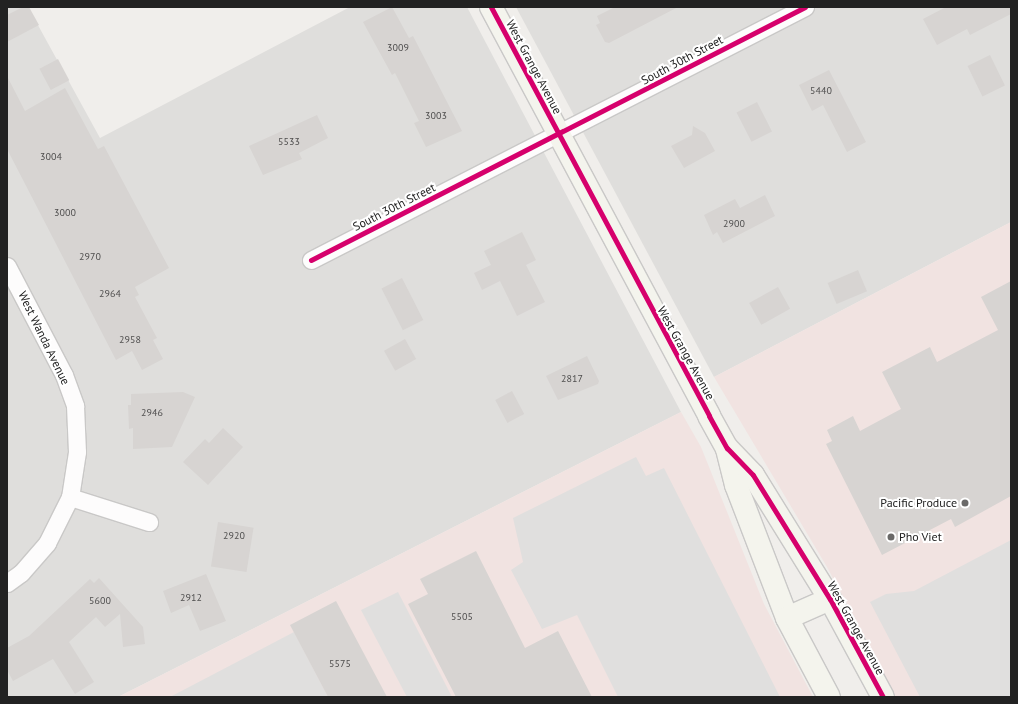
<!DOCTYPE html>
<style>
body{margin:0}
#map{position:relative;width:1018px;height:704px;overflow:hidden;background:#f0eeeb;font-family:"PT Sans",sans-serif}
div>[style]{position:absolute}
.residential>*{inset:0;background:#dfdedc}
.commercial>*{inset:0;background:#f1e3e1}
.parking>*{inset:0;background:#e0dfde}
.building>*{inset:0;background:#d7d4d2;transform-origin:0 0}
.roads{filter:drop-shadow(1px 0 #c9c8c7) drop-shadow(-1px 0 #c9c8c7) drop-shadow(0 1px #c9c8c7) drop-shadow(0 -1px #c9c8c7)}
.street>*{height:17px;margin:-8.5px;padding:0 8.5px;transform-origin:8.5px;border-radius:8.5px;background:#fdfcfc}
.secondary>*{height:22px;margin:-11px;padding:0 11px;transform-origin:11px;border-radius:11px;background:#f4f4ed}
.cycleway>*{height:5px;margin:-2.5px;padding:0 2.5px;transform-origin:2.5px;border-radius:2.5px;background:#d6006c}
.dots>*{width:11px;height:11px;translate:-50% -50%;box-sizing:border-box;border:2px solid #fff;border-radius:50%}
span{translate:-50% -50%;white-space:nowrap;text-align:center;line-height:1.15;-webkit-text-stroke:4px #fff;paint-order:stroke}
.number-label{font-size:10px;color:#4f4e4e}
.number-label span{-webkit-text-stroke-width:0}
.street-label{font-size:12px;color:#222}
.poi-label{font-size:12px;color:#222}
.right{translate:-100% -50%;text-align:right}
.left{translate:0 -50%;text-align:left}
.frame{position:absolute;inset:0;border:8px solid #222;pointer-events:none}
</style>
<div id="map">
<div class="residential">
<div style="clip-path:polygon(7px 7px,28px 7px,100px 138px,350px 7px,467px 7px,681px 412px,118px 697px,7px 697px)"></div>
<div style="clip-path:polygon(516px 7px,1011px 7px,1011px 222px,714px 377px)"></div>
</div>
<div class="commercial">
<div style="clip-path:polygon(1011px 222px,1011px 697px,896px 697px,827px 567px,714px 377px)"></div>
<div style="clip-path:polygon(681px 412px,701px 447px,764px 604px,813px 697px,118px 697px)"></div>
</div>
<div class="parking">
<div style="clip-path:polygon(636px 457px,646px 476px,664px 468px,780px 697px,618px 697px,577px 615px,542px 629px,511px 570px,523px 562px,513px 518px)"></div>
<div style="clip-path:polygon(1011px 540px,1011px 697px,920px 697px,870px 602px,886px 594px,914px 591px)"></div>
<div style="clip-path:polygon(398px 592px,452px 697px,407px 697px,361px 610px)"></div>
<div style="clip-path:polygon(294px 632px,328px 697px,170px 697px)"></div>
</div>
<div class="building">
<div style="clip-path:polygon(23px 7px,29px 7px,39px 25px,7px 42px,7px 15px)"></div>
<div style="clip-path:polygon(392px 7px,409px 38px,413px 36px,462px 131px,426px 147px,414px 123px,419px 121px,395px 73px,392px 75px,363px 22px)"></div>
<div style="clip-path:polygon(615px 7px,678px 7px,609px 43px,605px 42px,596px 25px,600px 23px,597px 16px)"></div>
<div style="clip-path:polygon(946px 7px,1011px 7px,1011px 14px,970px 35px,967px 29px,937px 45px,923px 19px)"></div>
<div style="left:990px;top:55px;width:34px;height:25px;rotate:64deg"></div>
<div style="left:58px;top:59px;width:24px;height:21px;rotate:62deg"></div>
<div style="clip-path:polygon(829px 70px,866px 142px,847px 152px,823px 105px,812px 111px,799px 85px)"></div>
<div style="clip-path:polygon(7px 76px,25px 111px,65px 88px,98px 149px,104px 146px,169px 268px,135px 287px,139px 295px,135px 297px,157px 338px,153px 340px,163px 359px,142px 370px,132px 351px,116px 360px,7px 149px)"></div>
<div style="left:757px;top:102px;width:33px;height:23px;rotate:63deg"></div>
<div style="clip-path:polygon(317px 115px,328px 138px,299px 153px,302px 159px,263px 175px,249px 146px)"></div>
<div style="clip-path:polygon(693px 126px,705px 133px,715px 151px,684px 168px,671px 146px,692px 135px)"></div>
<div style="clip-path:polygon(765px 195px,775px 216px,723px 243px,717px 232px,713px 235px,704px 215px,735px 199px,740px 208px)"></div>
<div style="clip-path:polygon(522px 232px,536px 260px,526px 265px,545px 302px,517px 316px,500px 281px,482px 290px,474px 273px,491px 265px,484px 251px)"></div>
<div style="left:858px;top:270px;width:23px;height:33px;rotate:67deg"></div>
<div style="left:402px;top:278px;width:47px;height:23px;rotate:63deg"></div>
<div style="clip-path:polygon(1011px 281px,1011px 496px,955px 527px,951px 519px,882px 555px,826px 444px,832px 441px,827px 430px,853px 416px,860px 431px,901px 409px,882px 372px,930px 347px,937px 362px,998px 330px,981px 297px)"></div>
<div style="left:778px;top:287px;width:25px;height:33px;rotate:61deg"></div>
<div style="left:405px;top:339px;width:23px;height:24px;rotate:61deg"></div>
<div style="clip-path:polygon(587px 356px,599px 381px,598px 384px,558px 400px,546px 376px)"></div>
<div style="left:512px;top:391px;width:26px;height:19px;rotate:62deg"></div>
<div style="clip-path:polygon(183px 392px,195px 397px,172px 447px,133px 449px,133px 428px,129px 429px,128px 405px,131px 405px,131px 394px)"></div>
<div style="clip-path:polygon(223px 428px,243px 447px,208px 485px,183px 462px,205px 439px,209px 443px)"></div>
<div style="left:218px;top:522px;width:36px;height:45px;rotate:9deg"></div>
<div style="clip-path:polygon(476px 551px,525px 648px,558px 631px,592px 697px,456px 697px,408px 604px,428px 594px,420px 579px)"></div>
<div style="clip-path:polygon(206px 574px,226px 621px,200px 631px,189px 605px,171px 613px,163px 591px)"></div>
<div style="clip-path:polygon(99px 578px,143px 627px,145px 644px,123px 647px,120px 614px,105px 627px,96px 617px,69px 642px,94px 682px,75px 694px,53px 659px,13px 681px,7px 670px,7px 648px,29px 636px,90px 579px,94px 583px)"></div>
<div style="clip-path:polygon(336px 601px,387px 697px,328px 697px,290px 625px)"></div>
</div>
<div class="roads">
<div class="street">
<div style="left:311px;top:260px;width:555px;rotate:-27.12deg"></div>
<div style="left:7px;top:266px;width:123px;rotate:62.4deg"></div>
<div style="left:64px;top:375px;width:33px;rotate:70deg"></div>
<div style="left:75px;top:406px;width:46px;rotate:87.5deg"></div>
<div style="left:77px;top:452px;width:46px;rotate:98.8deg"></div>
<div style="left:70px;top:497px;width:83px;rotate:17.6deg"></div>
<div style="left:7px;top:583px;width:17px;rotate:-36deg"></div>
<div style="left:21px;top:573px;width:40px;rotate:-49deg"></div>
<div style="left:47px;top:543px;width:51px;rotate:-63.4deg"></div>
</div>
<div class="secondary">
<div style="left:491px;top:7px;width:463px;rotate:61.9deg"></div>
<div style="left:709px;top:416px;width:37px;rotate:61deg"></div>
<div style="left:727px;top:448px;width:37px;rotate:46deg"></div>
<div style="left:753px;top:475px;width:146px;rotate:58.2deg"></div>
<div style="left:830px;top:599px;width:111px;rotate:61.6deg"></div>
<div style="left:727px;top:449px;width:37px;rotate:76deg"></div>
<div style="left:736px;top:485px;width:142px;rotate:69deg"></div>
<div style="left:787px;top:618px;width:89px;rotate:62deg"></div>
<div style="left:787px;top:618px;width:47px;rotate:-23.8deg"></div>
</div>
</div>
<div class="cycleway">
<div style="left:491px;top:7px;width:463px;rotate:61.9deg"></div>
<div style="left:709px;top:416px;width:37px;rotate:61deg"></div>
<div style="left:727px;top:448px;width:37px;rotate:46deg"></div>
<div style="left:753px;top:475px;width:146px;rotate:58.2deg"></div>
<div style="left:830px;top:599px;width:111px;rotate:61.6deg"></div>
<div style="left:311px;top:260px;width:555px;rotate:-27.12deg"></div>
</div>
<div class="dots">
<div style="left:965px;top:503px;background:#6a6968"></div>
<div style="left:891px;top:537px;background:#6a6968"></div>
</div>
<div class="number-label">
<span style="left:398px;top:48px">3009</span>
<span style="left:821px;top:91px">5440</span>
<span style="left:436px;top:116px">3003</span>
<span style="left:289px;top:142px">5533</span>
<span style="left:51px;top:157px">3004</span>
<span style="left:65px;top:213px">3000</span>
<span style="left:734px;top:224px">2900</span>
<span style="left:90px;top:257px">2970</span>
<span style="left:110px;top:294px">2964</span>
<span style="left:130px;top:340px">2958</span>
<span style="left:572px;top:379px">2817</span>
<span style="left:152px;top:413px">2946</span>
<span style="left:234px;top:536px">2920</span>
<span style="left:191px;top:598px">2912</span>
<span style="left:100px;top:601px">5600</span>
<span style="left:462px;top:617px">5505</span>
<span style="left:340px;top:664px">5575</span>
</div>
<div class="street-label">
<span style="left:682px;top:60px;rotate:-28deg">South 30th Street</span>
<span style="left:534px;top:67px;rotate:62deg">West Grange Avenue</span>
<span style="left:394px;top:207px;rotate:-27deg">South 30th Street</span>
<span style="left:44px;top:338px;rotate:64deg">West Wanda Avenue</span>
<span style="left:686px;top:353px;rotate:61deg">West Grange Avenue</span>
<span style="left:856px;top:628px;rotate:61deg">West Grange Avenue</span>
</div>
<div class="poi-label">
<span class="right" style="left:957px;top:503px">Pacific Produce</span>
<span class="left" style="left:899px;top:537px">Pho Viet</span>
</div>
<div class="frame"></div>
</div>
